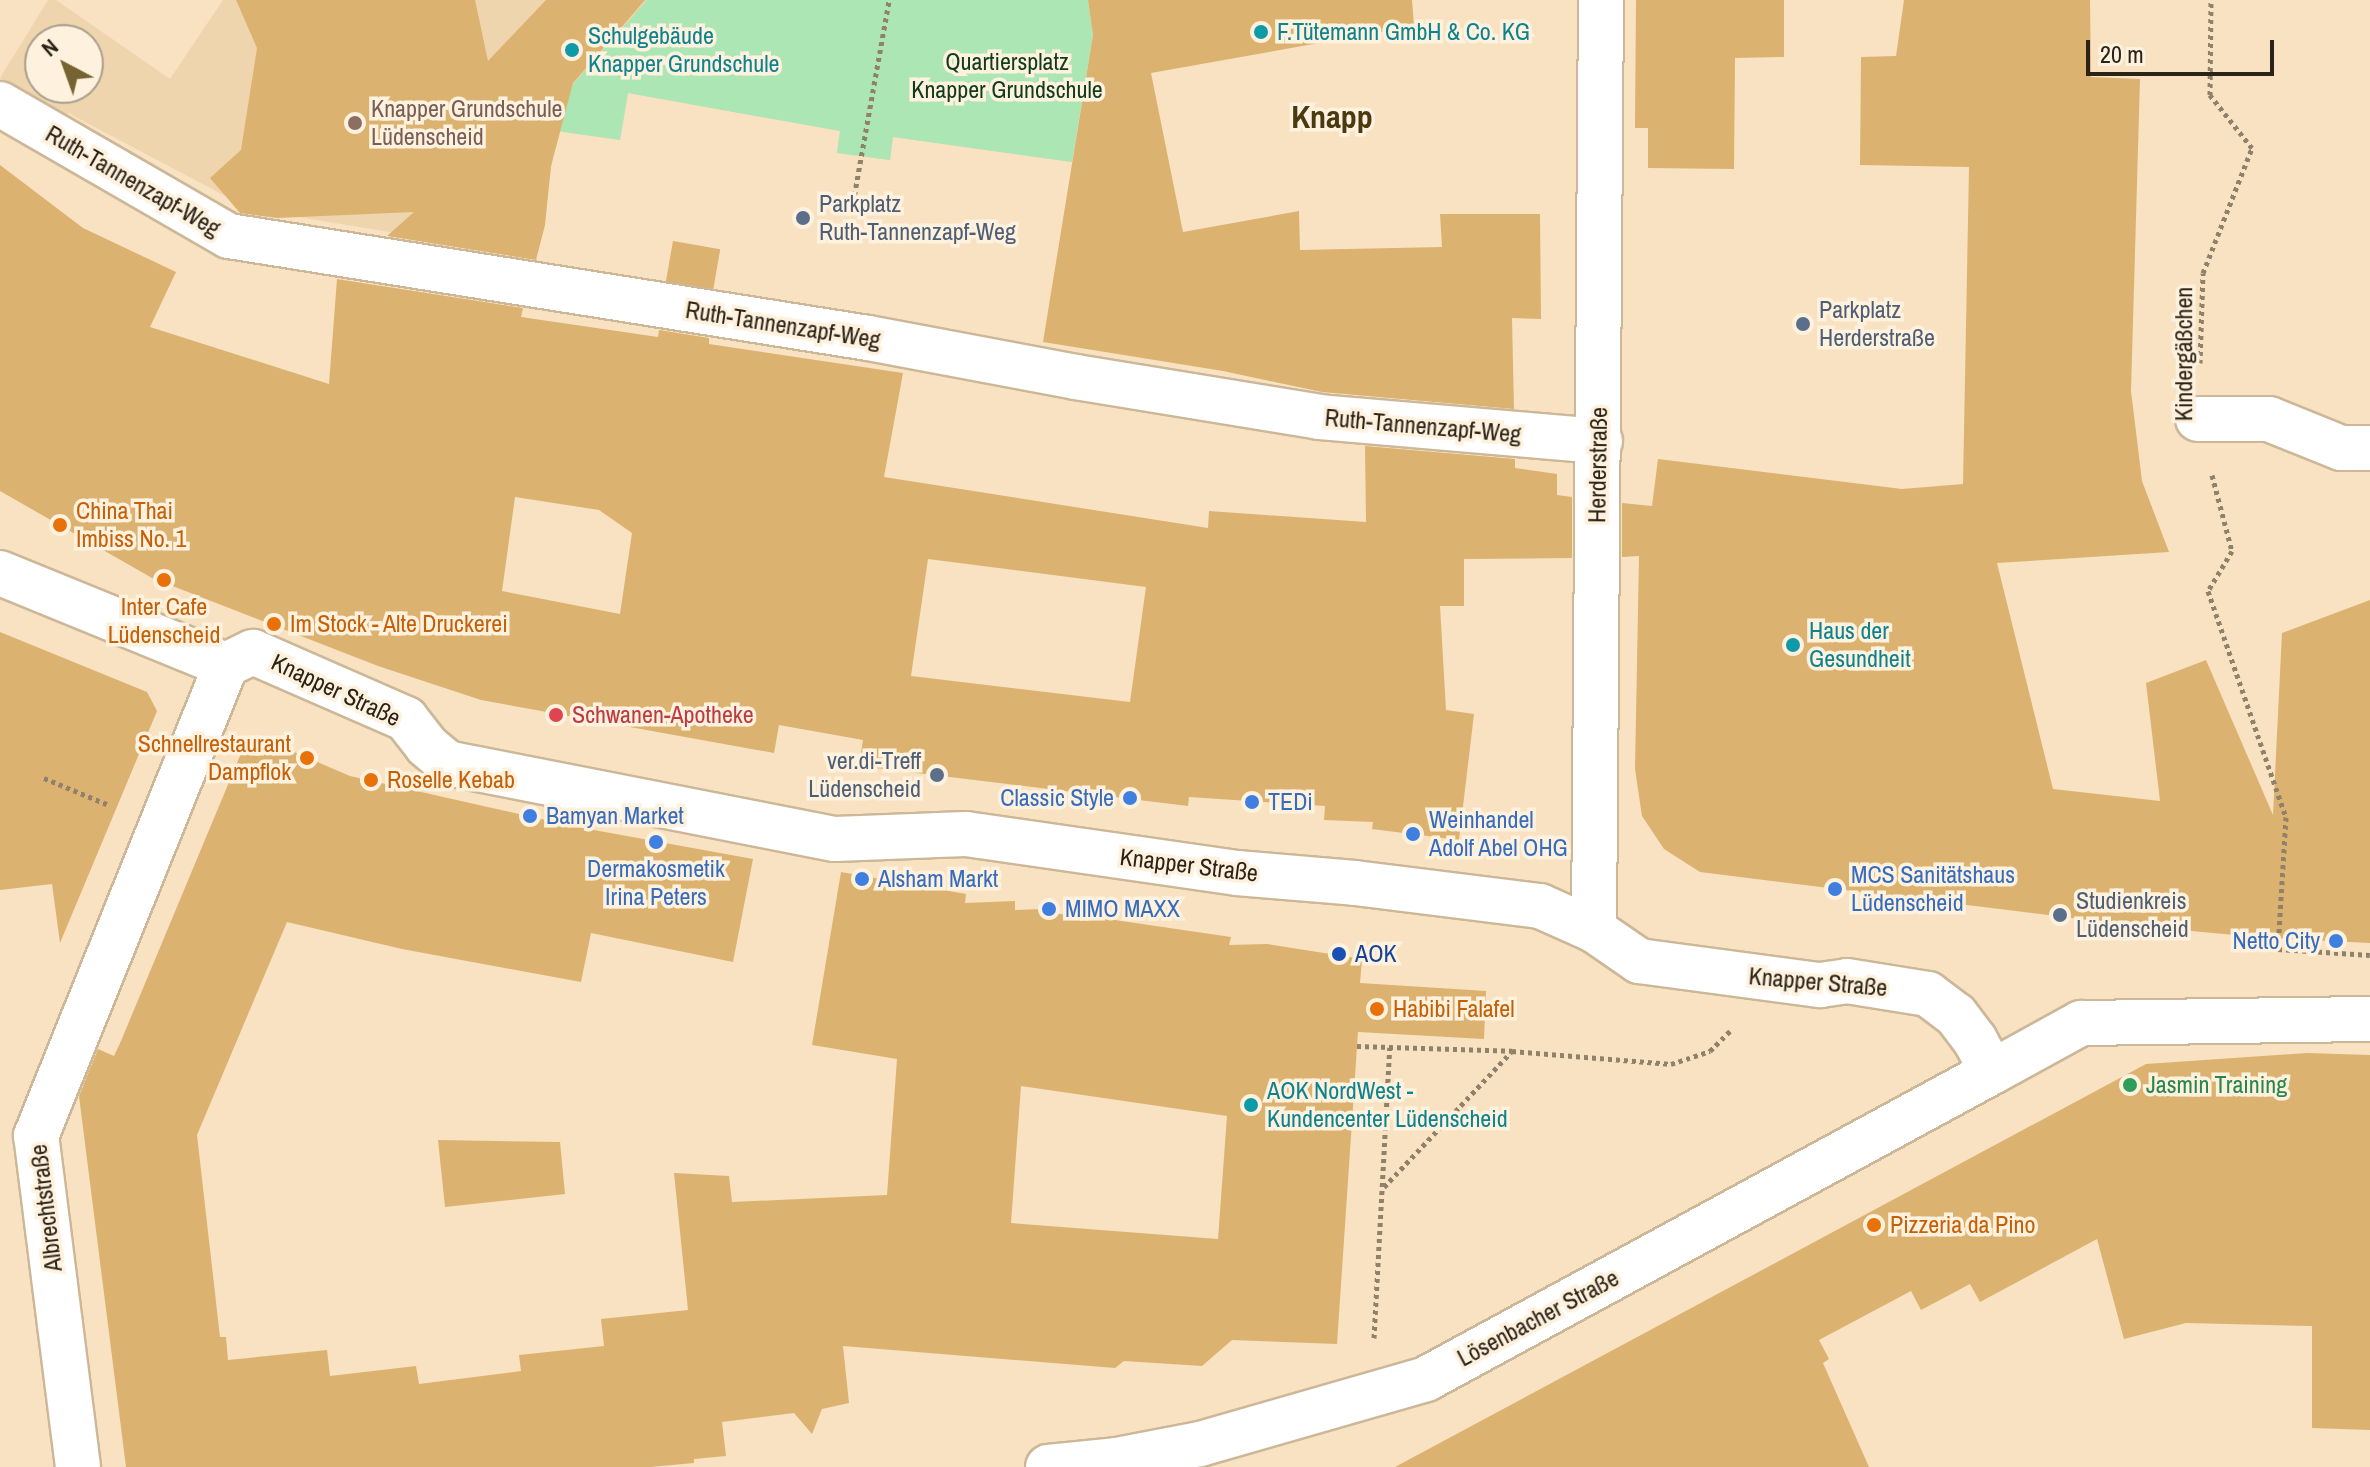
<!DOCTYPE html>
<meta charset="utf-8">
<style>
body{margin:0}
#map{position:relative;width:2370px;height:1467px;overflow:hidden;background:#f8e2c1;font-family:"Archivo Narrow",sans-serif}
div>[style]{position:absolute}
.built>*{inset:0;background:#eed5ad}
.green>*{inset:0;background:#ade6b5}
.building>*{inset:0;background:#dcb271;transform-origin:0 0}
.path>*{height:5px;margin-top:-2.5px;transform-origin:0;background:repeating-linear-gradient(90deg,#90816b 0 4px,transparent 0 8px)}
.roads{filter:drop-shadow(2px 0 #ccb798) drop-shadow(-2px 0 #ccb798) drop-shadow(0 2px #ccb798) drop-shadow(0 -2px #ccb798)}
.street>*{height:44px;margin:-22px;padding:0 22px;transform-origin:22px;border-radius:22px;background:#fff}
.dots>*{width:22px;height:22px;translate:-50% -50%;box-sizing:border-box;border:4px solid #fef1dd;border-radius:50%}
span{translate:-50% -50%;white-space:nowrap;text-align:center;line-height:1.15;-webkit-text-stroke:7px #fef1dd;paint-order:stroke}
.culture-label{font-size:24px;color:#0d838f}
.left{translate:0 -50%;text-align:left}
.park-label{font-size:24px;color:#0f3c1b}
.education-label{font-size:24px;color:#785e54}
.street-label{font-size:24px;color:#2b2317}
.service-label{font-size:24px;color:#4e5e75}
.right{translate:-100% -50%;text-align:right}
.food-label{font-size:24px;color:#c56008}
.health-label{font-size:24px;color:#be3a42}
.shop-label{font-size:24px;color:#366cbe}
.transit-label{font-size:24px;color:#164399}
.leisure-label{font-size:24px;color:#27864d}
.district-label{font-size:32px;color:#493a12;font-weight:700}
.north{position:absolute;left:24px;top:24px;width:80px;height:80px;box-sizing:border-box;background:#fef1dd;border:2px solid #aa9f8e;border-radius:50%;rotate:319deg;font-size:22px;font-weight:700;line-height:32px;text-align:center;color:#2b2317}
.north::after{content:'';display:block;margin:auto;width:28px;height:36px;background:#766331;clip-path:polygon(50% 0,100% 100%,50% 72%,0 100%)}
.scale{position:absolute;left:2086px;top:40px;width:188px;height:36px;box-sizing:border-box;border:4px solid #2b2317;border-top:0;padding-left:10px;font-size:24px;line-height:28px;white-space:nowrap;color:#2b2317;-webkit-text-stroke:6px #fef1dd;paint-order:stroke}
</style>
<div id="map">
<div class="built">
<div style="clip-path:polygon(evenodd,48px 0,56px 0,170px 79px,223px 0,1088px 0,1081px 100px,1072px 162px,893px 137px,890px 160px,837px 153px,840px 131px,628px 93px,620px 140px,557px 131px,538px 253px,523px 254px,250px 209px,68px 113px,66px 116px,0 78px,48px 0,40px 40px,88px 40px,88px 88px,40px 88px,40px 40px)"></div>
</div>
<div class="green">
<div style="clip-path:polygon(647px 0,1088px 0,1093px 35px,1072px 162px,893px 137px,890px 160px,837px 153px,840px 131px,628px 93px,620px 140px,557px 131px,558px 101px)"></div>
</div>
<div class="building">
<div style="clip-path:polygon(236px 0,475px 0,488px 61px,546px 0,645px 0,573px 83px,551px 166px,545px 225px,536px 260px,387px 236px,414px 212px,277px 218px,240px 213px,210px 178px,241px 150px,257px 48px)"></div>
<div style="clip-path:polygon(1088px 0,1412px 0,1414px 26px,1151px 73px,1183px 232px,1299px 211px,1300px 250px,1442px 247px,1440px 214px,1540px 214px,1541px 319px,1512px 318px,1514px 409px,1322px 392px,1223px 371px,1043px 342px,1093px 35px)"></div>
<div style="clip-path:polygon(1636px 0,1784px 0,1784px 57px,1735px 58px,1734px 169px,1648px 168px,1648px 128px,1635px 128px)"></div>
<div style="clip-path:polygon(1904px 0,2090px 0,2091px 77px,2140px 79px,2131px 391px,2142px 481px,2169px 552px,1997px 563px,2053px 789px,2160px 801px,2146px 683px,2206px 660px,2273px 815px,2282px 633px,2370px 600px,2370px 943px,2267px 938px,2137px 926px,1700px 872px,1664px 849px,1642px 816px,1635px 769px,1639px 556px,1622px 557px,1622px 503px,1652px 506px,1658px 459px,1902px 489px,1963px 484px,1969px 167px,1860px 165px,1861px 57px,1896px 56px)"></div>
<div style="clip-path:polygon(evenodd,0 165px,83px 228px,176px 272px,150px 327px,329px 384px,337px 279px,523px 308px,521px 317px,658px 337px,659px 330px,709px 338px,709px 344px,903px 373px,884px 477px,1208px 528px,1209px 511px,1366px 522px,1365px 446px,1515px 459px,1515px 468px,1557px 474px,1557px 495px,1572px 497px,1572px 558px,1464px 559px,1464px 606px,1440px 606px,1446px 710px,1474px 714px,1459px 840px,1372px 829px,1373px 822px,1324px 820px,1325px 806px,1189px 797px,1188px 806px,859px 766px,863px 740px,779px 725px,774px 753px,481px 700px,378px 666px,152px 578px,0 491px,0 165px,515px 497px,599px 510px,632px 533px,620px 614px,502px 591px,515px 497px,0 165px,928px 559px,1146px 587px,1130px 702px,911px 676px,928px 559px)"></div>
<div style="left:673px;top:241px;width:48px;height:41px;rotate:10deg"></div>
<div style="clip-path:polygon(0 632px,147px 692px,157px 711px,60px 943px,52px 884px,0 890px)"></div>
<div style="clip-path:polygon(evenodd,266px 740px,350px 776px,572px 826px,753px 859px,733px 962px,591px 933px,581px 982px,402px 949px,287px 922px,197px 1135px,220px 1337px,226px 1337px,228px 1360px,327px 1350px,330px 1376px,416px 1366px,419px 1384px,521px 1371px,519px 1355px,604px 1346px,601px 1319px,688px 1310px,674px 1173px,729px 1176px,732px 1202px,887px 1195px,897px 1059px,812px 1045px,841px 872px,966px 894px,965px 903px,1015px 901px,1015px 910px,1042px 909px,1040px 913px,1102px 916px,1101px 918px,1231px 937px,1229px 945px,1267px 944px,1362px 959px,1360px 983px,1486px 991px,1484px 1039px,1358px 1032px,1337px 1344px,1232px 1340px,1202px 1366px,1124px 1361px,1115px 1368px,843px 1346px,849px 1403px,822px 1409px,812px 1434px,794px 1413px,722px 1422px,726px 1456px,694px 1459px,694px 1463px,650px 1467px,126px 1467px,79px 1096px,98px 1049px,114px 1056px,121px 1041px,242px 751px,266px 740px,1021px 1086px,1227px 1116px,1218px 1239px,1011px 1223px,1021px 1086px)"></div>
<div style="clip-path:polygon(2307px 1053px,2370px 1055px,2370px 1430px,2312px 1428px,2312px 1326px,2186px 1323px,2124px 1339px,2097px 1239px,1980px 1302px,1970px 1284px,1921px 1310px,1911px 1291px,1819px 1340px,1829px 1359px,1823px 1363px,1869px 1467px,1395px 1467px,2146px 1064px)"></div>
<div style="clip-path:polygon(438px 1140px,560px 1142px,565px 1194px,445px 1207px)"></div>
</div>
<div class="path">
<div style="left:853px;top:203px;width:206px;rotate:-79.9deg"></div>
<div style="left:2200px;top:363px;width:90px;rotate:-88.1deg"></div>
<div style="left:2203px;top:273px;width:134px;rotate:-68.6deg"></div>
<div style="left:2252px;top:148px;width:68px;rotate:-128.4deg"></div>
<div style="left:2210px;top:95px;width:95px;rotate:-89.4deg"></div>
<div style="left:2212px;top:475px;width:79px;rotate:75.3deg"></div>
<div style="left:2232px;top:551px;width:47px;rotate:121deg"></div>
<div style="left:2208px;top:591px;width:239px;rotate:71deg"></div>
<div style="left:2286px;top:817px;width:132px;rotate:93.5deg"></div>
<div style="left:2278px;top:949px;width:92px;rotate:3.7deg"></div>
<div style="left:44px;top:778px;width:70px;rotate:22.6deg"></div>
<div style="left:1357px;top:1046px;width:155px;rotate:1.8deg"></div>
<div style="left:1512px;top:1051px;width:160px;rotate:4.7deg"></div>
<div style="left:1671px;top:1064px;width:41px;rotate:-18.4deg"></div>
<div style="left:1710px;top:1051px;width:30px;rotate:-45deg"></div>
<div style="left:1384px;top:1187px;width:185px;rotate:-46.7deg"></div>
<div style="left:1374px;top:1338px;width:291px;rotate:-86.9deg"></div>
</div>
<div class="roads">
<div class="street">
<div style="left:0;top:104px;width:264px;rotate:30deg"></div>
<div style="left:229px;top:236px;width:647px;rotate:9.07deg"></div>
<div style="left:868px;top:338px;width:212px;rotate:10.6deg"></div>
<div style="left:1076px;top:377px;width:246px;rotate:9.3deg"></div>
<div style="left:1319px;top:417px;width:282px;rotate:4.9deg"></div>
<div style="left:2198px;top:419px;width:71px"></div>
<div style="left:2269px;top:419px;width:78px;rotate:21.9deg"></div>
<div style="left:2341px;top:448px;width:29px"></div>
<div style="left:0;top:573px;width:244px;rotate:22.2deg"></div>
<div style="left:226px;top:665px;width:30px;rotate:-26deg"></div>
<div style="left:253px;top:652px;width:167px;rotate:23.6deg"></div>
<div style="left:406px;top:719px;width:34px;rotate:52deg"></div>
<div style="left:427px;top:746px;width:26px;rotate:40deg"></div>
<div style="left:447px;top:763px;width:395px;rotate:11.1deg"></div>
<div style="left:835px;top:839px;width:131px;rotate:-2.2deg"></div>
<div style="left:966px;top:834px;width:274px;rotate:8.2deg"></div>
<div style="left:1237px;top:873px;width:118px;rotate:4.8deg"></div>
<div style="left:1355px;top:883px;width:186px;rotate:7.1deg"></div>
<div style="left:1540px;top:906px;width:59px;rotate:24deg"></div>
<div style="left:1594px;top:930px;width:55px;rotate:34.6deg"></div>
<div style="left:1639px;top:961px;width:183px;rotate:7.6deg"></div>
<div style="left:1820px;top:985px;width:27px;rotate:-8deg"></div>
<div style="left:1847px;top:981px;width:82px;rotate:9.1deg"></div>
<div style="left:1928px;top:994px;width:35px;rotate:37deg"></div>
<div style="left:1956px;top:1015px;width:31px;rotate:53deg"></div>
<div style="left:1975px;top:1040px;width:36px;rotate:62deg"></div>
<div style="left:1992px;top:1072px;width:102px;rotate:-28.8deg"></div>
<div style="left:2081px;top:1023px;width:289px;rotate:-0.8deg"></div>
<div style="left:1594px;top:930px;width:930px;rotate:-89.57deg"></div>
<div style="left:78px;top:1467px;width:334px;rotate:-97.2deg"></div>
<div style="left:36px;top:1136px;width:508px;rotate:-68.03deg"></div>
<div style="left:1048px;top:1467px;width:68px;rotate:-5.9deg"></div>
<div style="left:1116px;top:1460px;width:86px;rotate:-10.8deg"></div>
<div style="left:1200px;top:1444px;width:235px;rotate:-16deg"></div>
<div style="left:1426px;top:1379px;width:644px;rotate:-28.48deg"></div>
</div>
</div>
<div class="dots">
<div style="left:1261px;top:32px;background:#0f9aa8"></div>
<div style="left:572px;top:50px;background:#0f9aa8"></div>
<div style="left:355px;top:123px;background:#8d6e63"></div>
<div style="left:803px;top:218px;background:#5c6f8a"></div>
<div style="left:1803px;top:324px;background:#5c6f8a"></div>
<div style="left:60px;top:525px;background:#e8710a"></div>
<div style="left:164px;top:580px;background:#e8710a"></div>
<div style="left:274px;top:624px;background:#e8710a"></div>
<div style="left:1793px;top:645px;background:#0f9aa8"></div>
<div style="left:556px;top:715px;background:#e0444e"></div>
<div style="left:307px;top:758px;background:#e8710a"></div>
<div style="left:937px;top:775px;background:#5c6f8a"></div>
<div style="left:371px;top:780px;background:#e8710a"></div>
<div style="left:1130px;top:798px;background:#3f7fe0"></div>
<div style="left:1252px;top:802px;background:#3f7fe0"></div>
<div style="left:530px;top:816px;background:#3f7fe0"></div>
<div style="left:1413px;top:834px;background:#3f7fe0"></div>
<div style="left:656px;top:842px;background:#3f7fe0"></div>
<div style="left:862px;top:879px;background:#3f7fe0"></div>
<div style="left:1835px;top:889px;background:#3f7fe0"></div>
<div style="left:1049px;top:909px;background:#3f7fe0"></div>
<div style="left:2060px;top:915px;background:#5c6f8a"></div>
<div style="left:2336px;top:941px;background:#3f7fe0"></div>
<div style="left:1339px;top:954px;background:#1a4fb4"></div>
<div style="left:1377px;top:1009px;background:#e8710a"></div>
<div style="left:2130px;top:1085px;background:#2e9e5b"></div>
<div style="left:1251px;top:1105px;background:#0f9aa8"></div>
<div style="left:1874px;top:1225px;background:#e8710a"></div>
</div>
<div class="culture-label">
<span class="left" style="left:1277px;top:32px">F.Tütemann GmbH &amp; Co. KG</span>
<span class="left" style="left:588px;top:50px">Schulgebäude<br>Knapper Grundschule</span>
<span class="left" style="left:1809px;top:645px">Haus der<br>Gesundheit</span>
<span class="left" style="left:1267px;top:1105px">AOK NordWest -<br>Kundencenter Lüdenscheid</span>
</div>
<div class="park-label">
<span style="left:1007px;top:76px">Quartiersplatz<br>Knapper Grundschule</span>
</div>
<div class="education-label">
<span class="left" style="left:371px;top:123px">Knapper Grundschule<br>Lüdenscheid</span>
</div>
<div class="street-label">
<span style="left:133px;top:181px;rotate:30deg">Ruth-Tannenzapf-Weg</span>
<span style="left:783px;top:325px;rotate:9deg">Ruth-Tannenzapf-Weg</span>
<span style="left:2184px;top:354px;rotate:-90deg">Kindergäßchen</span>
<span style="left:1423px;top:426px;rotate:5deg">Ruth-Tannenzapf-Weg</span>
<span style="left:1598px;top:465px;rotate:-89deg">Herderstraße</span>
<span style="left:336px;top:690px;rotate:25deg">Knapper Straße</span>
<span style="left:1189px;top:865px;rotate:7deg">Knapper Straße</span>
<span style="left:1818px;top:982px;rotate:5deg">Knapper Straße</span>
<span style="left:46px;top:1208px;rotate:-97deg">Albrechtstraße</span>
<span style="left:1538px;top:1318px;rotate:-28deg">Lösenbacher Straße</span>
</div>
<div class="service-label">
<span class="left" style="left:819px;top:218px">Parkplatz<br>Ruth-Tannenzapf-Weg</span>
<span class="left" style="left:1819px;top:324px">Parkplatz<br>Herderstraße</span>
<span class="right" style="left:921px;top:775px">ver.di-Treff<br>Lüdenscheid</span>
<span class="left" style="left:2076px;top:915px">Studienkreis<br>Lüdenscheid</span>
</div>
<div class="food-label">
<span class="left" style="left:76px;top:525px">China Thai<br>Imbiss No. 1</span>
<span style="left:164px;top:621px">Inter Cafe<br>Lüdenscheid</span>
<span class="left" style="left:290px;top:624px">Im Stock - Alte Druckerei</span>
<span class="right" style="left:291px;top:758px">Schnellrestaurant<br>Dampflok</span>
<span class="left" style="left:387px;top:780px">Roselle Kebab</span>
<span class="left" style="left:1393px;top:1009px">Habibi Falafel</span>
<span class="left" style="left:1890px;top:1225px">Pizzeria da Pino</span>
</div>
<div class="health-label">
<span class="left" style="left:572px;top:715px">Schwanen-Apotheke</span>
</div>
<div class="shop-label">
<span class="right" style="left:1114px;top:798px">Classic Style</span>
<span class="left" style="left:1268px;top:802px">TEDi</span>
<span class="left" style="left:546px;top:816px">Bamyan Market</span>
<span class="left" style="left:1429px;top:834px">Weinhandel<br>Adolf Abel OHG</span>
<span style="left:656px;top:883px">Dermakosmetik<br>Irina Peters</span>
<span class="left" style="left:1851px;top:889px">MCS Sanitätshaus<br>Lüdenscheid</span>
<span class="left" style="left:878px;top:879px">Alsham Markt</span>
<span class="left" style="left:1065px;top:909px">MIMO MAXX</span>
<span class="right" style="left:2320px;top:941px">Netto City</span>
</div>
<div class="transit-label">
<span class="left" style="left:1355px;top:954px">AOK</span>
</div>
<div class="leisure-label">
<span class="left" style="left:2146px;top:1085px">Jasmin Training</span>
</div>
<div class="district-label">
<span style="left:1332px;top:117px">Knapp</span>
</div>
<div class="north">N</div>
<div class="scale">20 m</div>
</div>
